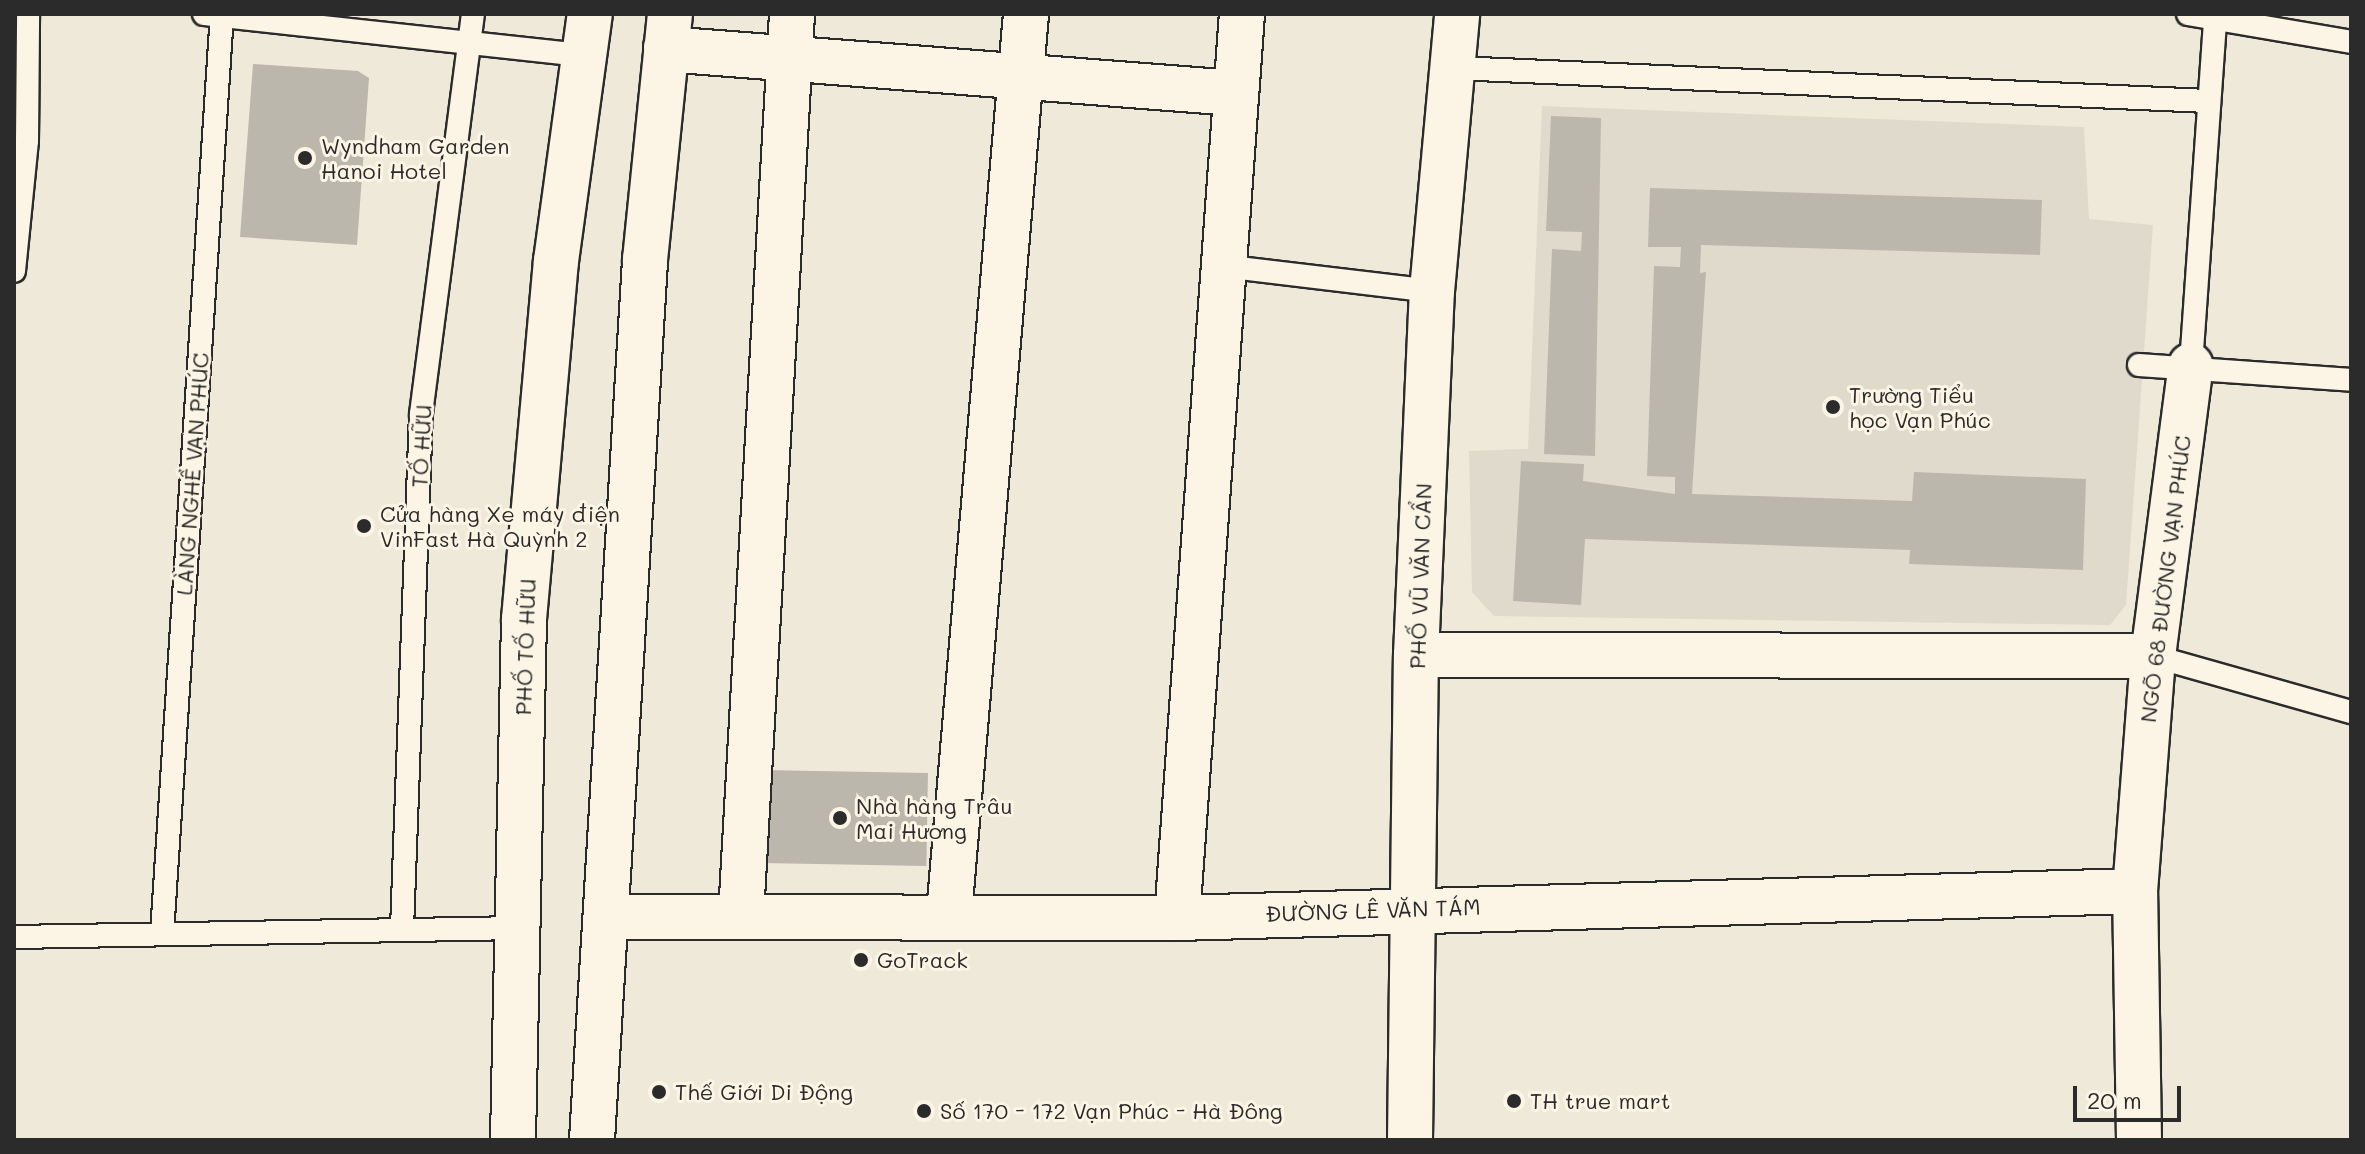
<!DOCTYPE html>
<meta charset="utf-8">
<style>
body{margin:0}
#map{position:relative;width:2365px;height:1154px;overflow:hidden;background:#efe9da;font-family:Mali,sans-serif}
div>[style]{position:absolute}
.built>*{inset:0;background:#e0dacc}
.building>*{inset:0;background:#bcb7ac;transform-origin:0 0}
.roads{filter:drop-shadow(2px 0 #2b2b2b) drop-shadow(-2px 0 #2b2b2b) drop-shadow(0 2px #2b2b2b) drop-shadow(0 -2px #2b2b2b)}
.service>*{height:22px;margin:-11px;padding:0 11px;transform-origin:11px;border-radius:11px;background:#fcf5e5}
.minor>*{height:44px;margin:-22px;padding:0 22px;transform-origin:22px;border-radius:22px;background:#fcf5e5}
.primary>*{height:44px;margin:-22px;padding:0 22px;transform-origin:22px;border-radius:22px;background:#fcf5e5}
.dots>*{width:22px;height:22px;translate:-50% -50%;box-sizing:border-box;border:4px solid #fcf5e5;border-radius:50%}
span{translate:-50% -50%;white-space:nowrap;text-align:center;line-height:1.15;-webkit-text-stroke:6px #fcf5e5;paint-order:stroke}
.poi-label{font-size:22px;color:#2b2b2b}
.left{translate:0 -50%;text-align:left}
.street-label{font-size:22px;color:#2b2b2b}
.frame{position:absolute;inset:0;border:16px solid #2b2b2b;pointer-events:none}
.scale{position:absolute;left:2073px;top:1086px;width:108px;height:36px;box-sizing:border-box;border:4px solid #2b2b2b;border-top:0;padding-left:10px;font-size:24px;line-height:28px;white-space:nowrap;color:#2b2b2b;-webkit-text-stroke:6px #fcf5e5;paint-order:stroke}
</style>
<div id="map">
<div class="built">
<div style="clip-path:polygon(1542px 106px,2084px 127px,2089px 219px,2153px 225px,2126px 605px,2110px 625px,1494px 616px,1472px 592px,1469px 451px,1528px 449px)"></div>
</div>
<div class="building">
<div style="clip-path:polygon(253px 64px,358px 71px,369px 78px,357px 245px,240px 237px)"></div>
<div style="clip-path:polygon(1551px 116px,1601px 118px,1595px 456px,1544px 454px,1552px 249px,1581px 251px,1582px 232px,1546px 231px)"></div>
<div style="clip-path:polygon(1650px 188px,2042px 200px,2040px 255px,1701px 245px,1700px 273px,1706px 272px,1692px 494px,1912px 501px,1914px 472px,2086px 479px,2083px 570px,1909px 564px,1910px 550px,1585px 539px,1581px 605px,1513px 601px,1521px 461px,1584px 464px,1583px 481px,1675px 494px,1675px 477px,1647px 476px,1654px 266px,1680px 267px,1681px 247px,1648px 247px)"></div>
<div style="left:756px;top:770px;width:172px;height:93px;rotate:1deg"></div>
</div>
<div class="roads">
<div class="service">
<div style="left:204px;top:14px;width:382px;rotate:6.2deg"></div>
<div style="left:2188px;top:14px;width:165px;rotate:9.7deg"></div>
<div style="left:1455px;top:68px;width:754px;rotate:2.51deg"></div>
<div style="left:1222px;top:266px;width:211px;rotate:6.8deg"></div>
<div style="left:14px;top:271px;width:131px;rotate:-84.3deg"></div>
<div style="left:27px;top:141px;width:127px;rotate:-89.5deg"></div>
<div style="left:2139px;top:365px;width:213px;rotate:4deg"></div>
<div style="left:2191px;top:365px;width:347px;rotate:-86deg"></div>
<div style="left:2153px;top:656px;width:206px;rotate:15.8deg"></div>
<div style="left:402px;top:929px;width:515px;rotate:-87.89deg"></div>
<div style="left:421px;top:414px;width:403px;rotate:-82.6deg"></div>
<div style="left:162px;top:934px;width:922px;rotate:-86.27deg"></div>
<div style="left:14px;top:937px;width:505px;rotate:-1.02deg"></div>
</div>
<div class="minor">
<div style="left:666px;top:49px;width:570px;rotate:4.43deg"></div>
<div style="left:1416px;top:655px;width:737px;rotate:0.08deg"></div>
<div style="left:949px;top:914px;width:903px;rotate:-85.11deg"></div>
<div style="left:741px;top:915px;width:902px;rotate:-86.76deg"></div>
<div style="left:610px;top:917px;width:567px;rotate:0.1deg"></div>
<div style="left:1177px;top:918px;width:958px;rotate:-1.61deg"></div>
<div style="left:1177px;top:918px;width:906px;rotate:-85.89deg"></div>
<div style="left:1410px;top:1140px;width:485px;rotate:-89.3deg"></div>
<div style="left:1416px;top:655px;width:364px;rotate:-87.5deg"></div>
<div style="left:1432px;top:291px;width:278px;rotate:-84.8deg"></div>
<div style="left:2139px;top:1140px;width:249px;rotate:-90.9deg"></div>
<div style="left:2135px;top:891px;width:236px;rotate:-85.6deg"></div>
<div style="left:2153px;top:656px;width:293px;rotate:-82.6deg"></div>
</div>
<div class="primary">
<div style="left:513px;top:1140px;width:521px;rotate:-88.79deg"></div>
<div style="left:524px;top:619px;width:359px;rotate:-84.9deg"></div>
<div style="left:556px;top:261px;width:249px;rotate:-82.2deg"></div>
<div style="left:592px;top:1140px;width:882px;rotate:-86.55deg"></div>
<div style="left:645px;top:260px;width:247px;rotate:-84.2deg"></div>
</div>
</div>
<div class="dots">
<div style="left:305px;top:158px;background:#2b2b2b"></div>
<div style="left:1833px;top:407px;background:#2b2b2b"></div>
<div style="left:364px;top:526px;background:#2b2b2b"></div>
<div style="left:840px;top:818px;background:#2b2b2b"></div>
<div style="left:861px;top:960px;background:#2b2b2b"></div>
<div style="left:659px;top:1092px;background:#2b2b2b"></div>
<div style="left:1514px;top:1101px;background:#2b2b2b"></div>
<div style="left:924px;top:1111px;background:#2b2b2b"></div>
</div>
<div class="poi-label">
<span class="left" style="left:321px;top:158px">Wyndham Garden<br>Hanoi Hotel</span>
<span class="left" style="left:1849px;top:407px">Trường Tiểu<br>học Vạn Phúc</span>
<span class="left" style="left:380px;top:526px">Cửa hàng Xe máy điện<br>VinFast Hà Quỳnh 2</span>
<span class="left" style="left:856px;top:818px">Nhà hàng Trâu<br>Mai Hương</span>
<span class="left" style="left:877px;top:960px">GoTrack</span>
<span class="left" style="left:675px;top:1092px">Thế Giới Di Động</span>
<span class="left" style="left:1530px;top:1101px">TH true mart</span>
<span class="left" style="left:940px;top:1111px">Số 170 - 172 Vạn Phúc - Hà Đông</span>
</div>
<div class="street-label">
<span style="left:421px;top:446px;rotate:-87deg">TỐ HỮU</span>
<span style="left:192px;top:474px;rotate:-86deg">LÀNG NGHỀ VẠN PHÚC</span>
<span style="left:1420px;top:576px;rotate:-88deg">PHỐ VŨ VĂN CẨN</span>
<span style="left:2165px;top:579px;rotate:-83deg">NGÕ 68 ĐƯỜNG VẠN PHÚC</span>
<span style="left:525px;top:647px;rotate:-88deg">PHỐ TỐ HỮU</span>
<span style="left:1373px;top:910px;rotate:-2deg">ĐƯỜNG LÊ VĂN TÁM</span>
</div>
<div class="frame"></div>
<div class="scale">20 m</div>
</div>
